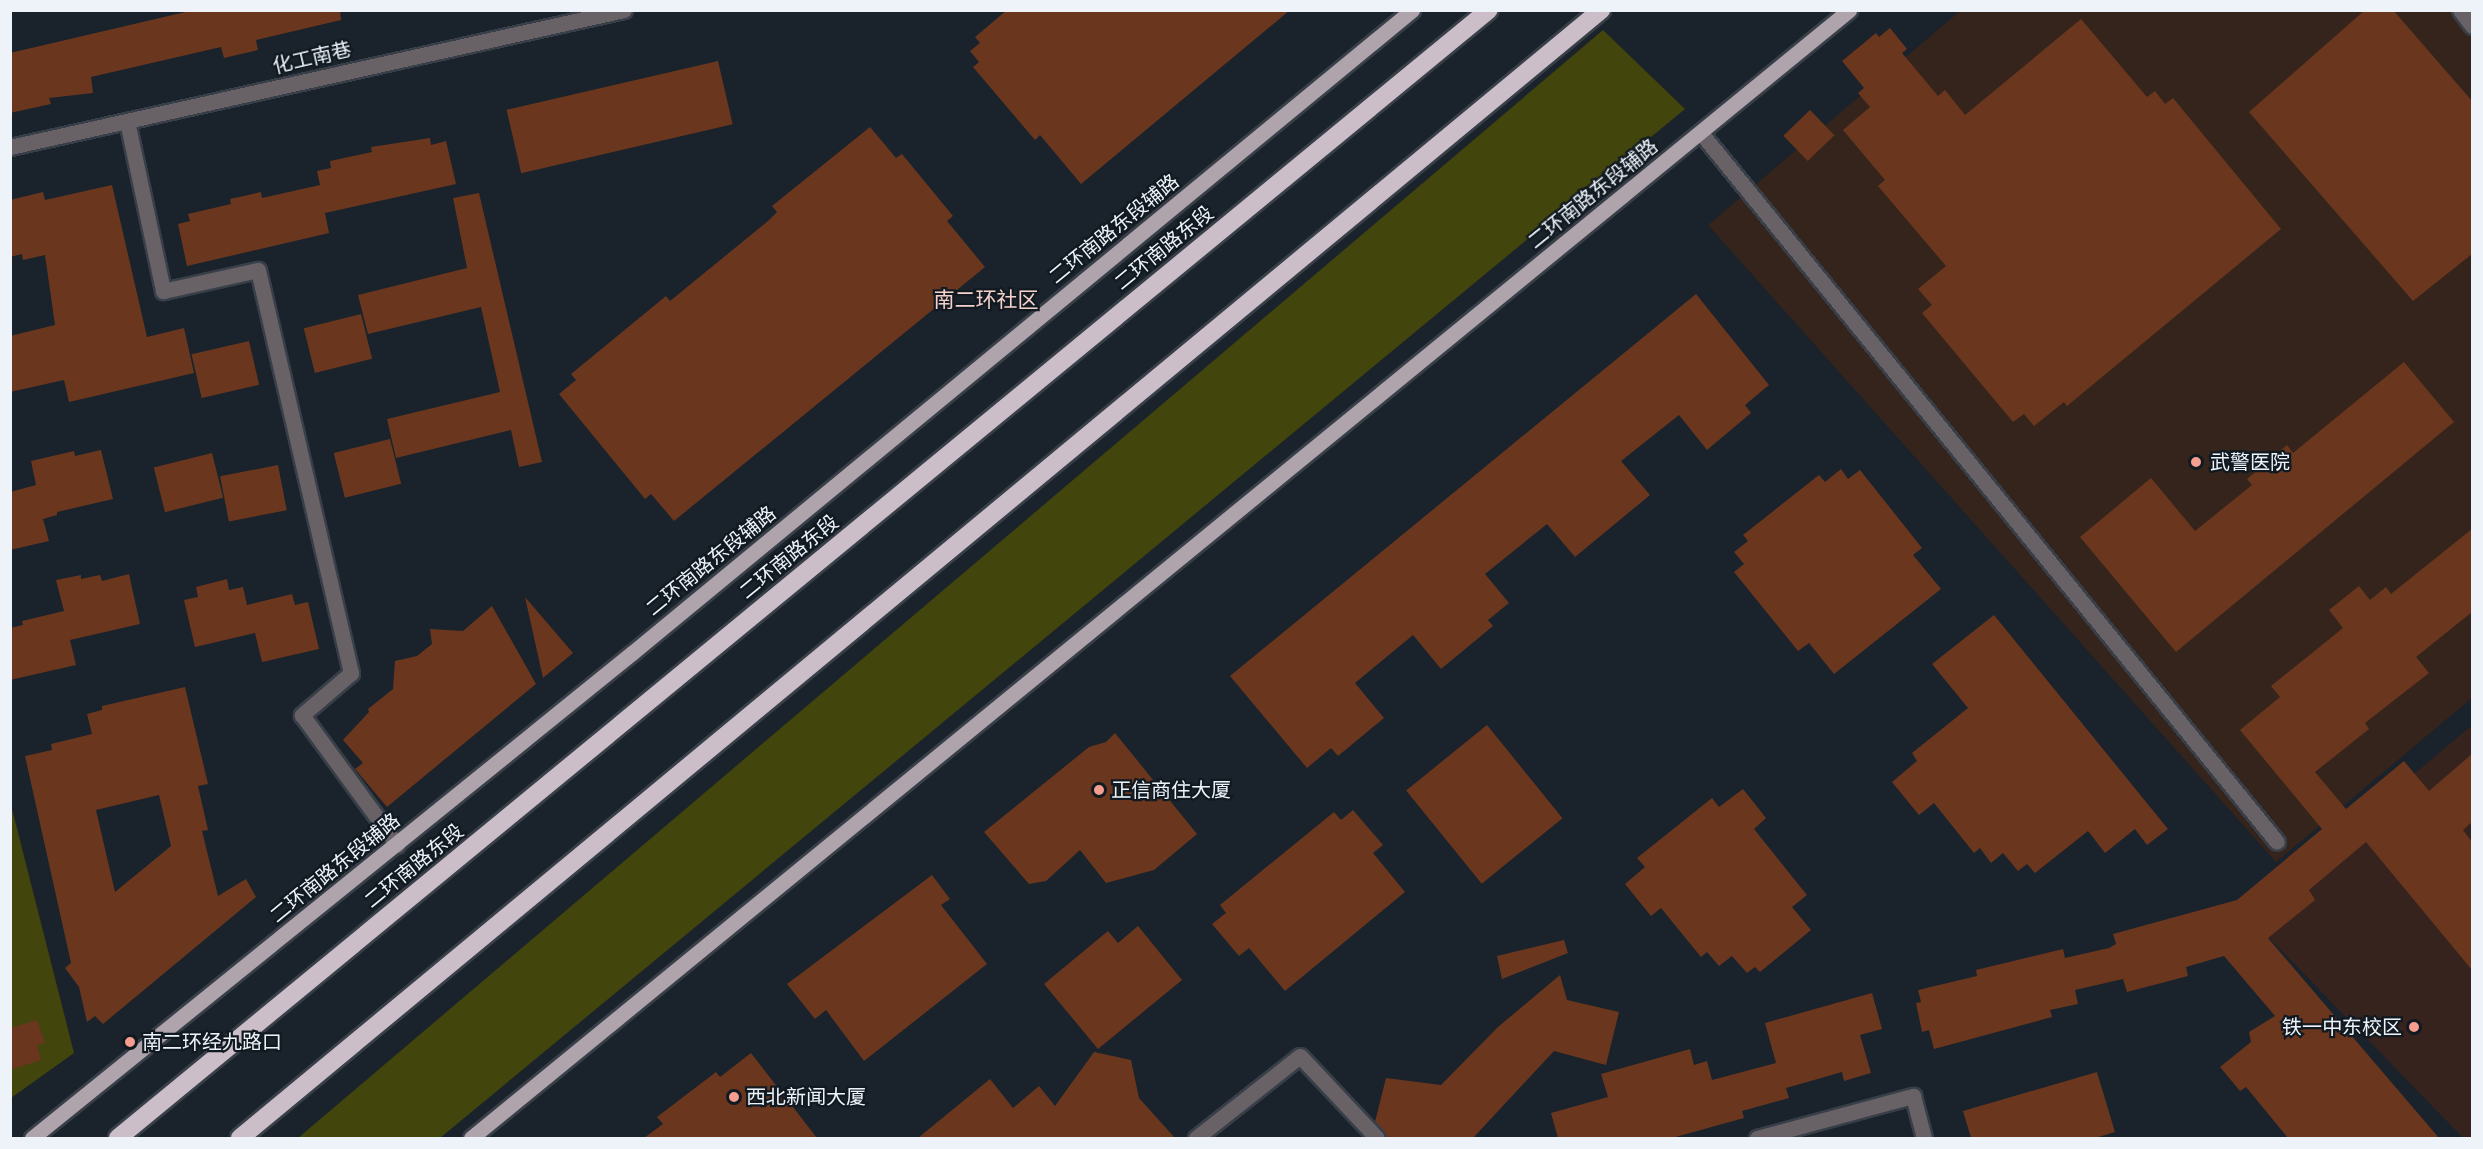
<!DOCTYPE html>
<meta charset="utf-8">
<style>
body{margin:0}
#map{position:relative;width:2483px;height:1149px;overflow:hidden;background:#1a222b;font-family:"DM Sans","Noto Sans SC",sans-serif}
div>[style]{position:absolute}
.education>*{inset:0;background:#36231e}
.medical>*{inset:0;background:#35241b}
.green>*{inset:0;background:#42450c}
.building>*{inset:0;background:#6a371e;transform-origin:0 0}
.roads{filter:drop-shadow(2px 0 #383f48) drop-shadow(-2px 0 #383f48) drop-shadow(0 2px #383f48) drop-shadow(0 -2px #383f48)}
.minor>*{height:15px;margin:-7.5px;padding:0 7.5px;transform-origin:7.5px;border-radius:7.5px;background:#686267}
.major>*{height:15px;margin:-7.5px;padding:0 7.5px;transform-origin:7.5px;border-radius:7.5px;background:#afa4ac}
.highway>*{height:18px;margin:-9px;padding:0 9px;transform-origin:9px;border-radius:9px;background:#cbbec8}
.dots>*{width:16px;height:16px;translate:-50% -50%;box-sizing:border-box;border:3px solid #111921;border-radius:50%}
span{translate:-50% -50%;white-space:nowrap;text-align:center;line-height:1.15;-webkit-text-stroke:4.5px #111921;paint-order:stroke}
.street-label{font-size:20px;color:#edf3f9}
.poi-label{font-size:20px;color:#edf3f9}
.left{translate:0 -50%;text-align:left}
.right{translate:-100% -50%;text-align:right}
.neighbourhood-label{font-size:21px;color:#f4d1cb}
.frame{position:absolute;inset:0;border:12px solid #edf3f9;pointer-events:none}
</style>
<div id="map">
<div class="education">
<div style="clip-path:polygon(2472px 725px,2472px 1138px,2463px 1138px,2247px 915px)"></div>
</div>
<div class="medical">
<div style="clip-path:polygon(1960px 11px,2460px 11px,2472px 26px,2472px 698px,2276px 862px,1708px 225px)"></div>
</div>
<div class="green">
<div style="clip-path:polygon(1603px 30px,1685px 109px,440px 1138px,298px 1138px)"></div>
<div style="clip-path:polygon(10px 801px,74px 1053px,11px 1098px,10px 1098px)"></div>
</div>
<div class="building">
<div style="clip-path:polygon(194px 10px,340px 10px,341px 20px,256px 40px,258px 50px,224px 58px,221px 47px,91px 77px,93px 93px,49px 98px,51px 104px,10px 113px,10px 53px)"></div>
<div style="clip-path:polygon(1007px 10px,1290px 10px,1081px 184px,1040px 135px,1035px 140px,973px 67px,979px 62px,970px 51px,980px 43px,975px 37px)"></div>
<div style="clip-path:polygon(2365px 10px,2393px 10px,2472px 101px,2472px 254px,2413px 301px,2249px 112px)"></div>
<div style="clip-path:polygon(2081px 19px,2147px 97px,2155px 91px,2165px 104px,2173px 98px,2281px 229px,2067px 406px,2064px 402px,2034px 426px,2024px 414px,2013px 422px,1922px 313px,1932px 305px,1918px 289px,1946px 266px,1878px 186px,1885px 180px,1843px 130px,1870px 107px,1858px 93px,1864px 88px,1842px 61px,1876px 33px,1879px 37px,1890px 28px,1907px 49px,1902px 53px,1938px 96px,1945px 90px,1965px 115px)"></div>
<div style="left:718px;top:61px;width:65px;height:217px;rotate:77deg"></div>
<div style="left:1810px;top:110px;width:35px;height:37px;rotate:46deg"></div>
<div style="clip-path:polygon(870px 127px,896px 158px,902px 154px,953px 216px,947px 221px,985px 267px,674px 521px,651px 494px,645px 499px,559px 394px,576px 380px,571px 374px,666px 296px,670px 301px,768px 221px,777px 212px,772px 206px)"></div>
<div style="clip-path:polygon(430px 138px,431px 145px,446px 141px,456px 184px,325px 213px,329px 233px,187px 266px,178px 224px,190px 221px,188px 214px,231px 204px,230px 199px,261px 192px,262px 198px,320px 185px,317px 171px,331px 168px,330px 161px,372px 152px,371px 147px)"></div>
<div style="clip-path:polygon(112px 185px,147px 337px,184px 328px,194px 373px,69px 402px,64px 380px,10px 392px,10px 336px,55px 325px,45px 255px,23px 260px,22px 254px,10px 257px,10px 200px,43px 192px,45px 200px)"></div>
<div style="clip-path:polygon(479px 193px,542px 462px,519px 467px,511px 430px,396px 458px,387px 419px,500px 392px,481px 307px,368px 334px,358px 295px,467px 268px,453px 198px)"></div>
<div style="clip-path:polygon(1696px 294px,1769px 385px,1745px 405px,1751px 413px,1707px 450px,1679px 415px,1645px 442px,1621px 461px,1650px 495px,1575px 557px,1547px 524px,1485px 574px,1509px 603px,1488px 620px,1493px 626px,1441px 669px,1413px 635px,1355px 683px,1384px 718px,1338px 756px,1331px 748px,1307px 768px,1230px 676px)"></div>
<div style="left:361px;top:314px;width:46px;height:59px;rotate:76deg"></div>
<div style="left:249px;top:341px;width:45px;height:59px;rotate:77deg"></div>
<div style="clip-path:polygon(2404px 362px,2454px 422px,2176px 652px,2080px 537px,2151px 478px,2195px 531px,2252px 485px,2247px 479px,2287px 445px,2293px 453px)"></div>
<div style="left:390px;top:439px;width:46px;height:58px;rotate:76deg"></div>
<div style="clip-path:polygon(101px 450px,113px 499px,57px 512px,57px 515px,43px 519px,49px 541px,10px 550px,10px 492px,36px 485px,31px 461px,74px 451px,75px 456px)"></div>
<div style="left:212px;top:453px;width:46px;height:60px;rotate:76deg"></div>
<div style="left:278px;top:465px;width:46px;height:59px;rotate:79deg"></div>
<div style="clip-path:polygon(1841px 469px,1848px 479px,1860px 470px,1922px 548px,1913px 555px,1941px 589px,1834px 674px,1809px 643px,1798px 651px,1734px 572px,1744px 564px,1734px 552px,1748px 541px,1743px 535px,1819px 475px,1825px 482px)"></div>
<div style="clip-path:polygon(2472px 529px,2472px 612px,2416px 657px,2429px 673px,2365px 723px,2369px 729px,2315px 772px,2346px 809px,2404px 761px,2429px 791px,2472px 754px,2472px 822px,2463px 830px,2472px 842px,2472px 970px,2366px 842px,2309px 890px,2315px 900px,2268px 938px,2439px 1138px,2288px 1138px,2246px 1087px,2240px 1091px,2220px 1067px,2251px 1042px,2249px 1032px,2275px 1016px,2224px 956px,2186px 967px,2188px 976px,2127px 992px,2123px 979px,2075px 990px,2078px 1004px,2050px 1010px,2052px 1017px,1934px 1049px,1929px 1030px,1922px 1032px,1916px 1003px,1921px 1002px,1918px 990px,1977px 976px,1976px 970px,2063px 949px,2065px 958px,2109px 948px,2116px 944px,2113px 934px,2237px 900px,2322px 829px,2240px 730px,2280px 697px,2271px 686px,2343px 628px,2329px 610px,2359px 586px,2370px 600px,2386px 587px,2391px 594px)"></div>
<div style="clip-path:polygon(129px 574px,140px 624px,70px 640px,76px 665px,10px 680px,10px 628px,23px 625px,22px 621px,64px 611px,56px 580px,81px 575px,81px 579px,100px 575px,102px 581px)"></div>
<div style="clip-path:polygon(227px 579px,229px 590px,243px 587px,247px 605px,292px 594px,295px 605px,308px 602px,319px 649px,262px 662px,255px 633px,195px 647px,184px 600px,198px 597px,196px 587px)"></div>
<div style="clip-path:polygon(525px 597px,573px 653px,543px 678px)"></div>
<div style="clip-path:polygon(492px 606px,536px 684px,387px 807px,355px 769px,363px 763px,343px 740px,369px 712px,368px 709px,393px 689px,395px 661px,417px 656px,432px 644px,430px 629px,463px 631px)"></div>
<div style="clip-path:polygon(1994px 615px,2168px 829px,2147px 845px,2135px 829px,2105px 853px,2088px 831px,2035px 873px,2027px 864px,2018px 871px,2003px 853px,1991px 863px,1980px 848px,1974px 853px,1934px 803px,1919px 815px,1892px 782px,1917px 761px,1912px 753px,1968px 708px,1932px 664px)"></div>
<div style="clip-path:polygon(evenodd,185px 687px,208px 784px,198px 786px,208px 830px,202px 831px,218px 896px,246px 879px,256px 897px,103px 1024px,95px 1016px,87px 1022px,79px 987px,65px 968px,71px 963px,25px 756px,52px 750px,51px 744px,92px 734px,87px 714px,102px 710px,102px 706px,185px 687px,159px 795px,171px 846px,115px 892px,96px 810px,159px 795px)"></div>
<div style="left:1487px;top:725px;width:120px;height:104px;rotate:51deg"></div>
<div style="clip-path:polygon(1115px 733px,1197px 834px,1154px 870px,1106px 883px,1080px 850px,1046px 881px,1029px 884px,984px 832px,1089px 747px,1106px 742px)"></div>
<div style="clip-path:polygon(1743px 789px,1766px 818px,1754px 829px,1807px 895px,1792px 907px,1811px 930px,1760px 972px,1755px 967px,1747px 973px,1732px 956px,1719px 966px,1707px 952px,1701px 957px,1661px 908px,1651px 916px,1625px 884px,1645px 867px,1637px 858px,1712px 798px,1719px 807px)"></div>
<div style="clip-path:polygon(1353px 810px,1383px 845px,1373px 853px,1405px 892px,1285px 991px,1249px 948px,1239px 956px,1212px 924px,1226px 913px,1220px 905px,1334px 812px,1341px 820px)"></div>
<div style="clip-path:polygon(932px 875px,950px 899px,941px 905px,987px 964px,864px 1061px,826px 1010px,815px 1019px,787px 984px)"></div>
<div style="clip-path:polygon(1138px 926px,1182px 980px,1098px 1049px,1044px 984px,1108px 931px,1118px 943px)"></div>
<div style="clip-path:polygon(1564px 940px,1568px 953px,1502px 979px,1497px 956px)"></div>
<div style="clip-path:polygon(1560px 975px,1567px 1000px,1619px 1012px,1606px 1065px,1554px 1051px,1473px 1138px,1386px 1138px,1375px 1122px,1386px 1078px,1441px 1085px,1498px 1027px)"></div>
<div style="clip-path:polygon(1872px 993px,1882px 1029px,1860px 1035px,1871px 1073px,1844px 1081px,1842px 1072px,1786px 1088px,1789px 1098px,1742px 1111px,1744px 1118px,1672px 1138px,1558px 1138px,1551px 1113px,1608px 1097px,1601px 1074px,1690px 1049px,1694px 1065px,1707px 1061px,1712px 1080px,1776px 1063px,1765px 1023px)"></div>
<div style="clip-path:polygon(37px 1020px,45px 1043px,37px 1045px,41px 1060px,10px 1070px,10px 1028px)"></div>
<div style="clip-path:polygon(1094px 1052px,1131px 1060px,1139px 1098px,1175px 1138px,918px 1138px,990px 1079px,1013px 1108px,1039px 1086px,1055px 1106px)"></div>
<div style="clip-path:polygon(751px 1053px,817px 1138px,644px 1138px,663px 1124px,657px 1117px,716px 1072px,720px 1077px)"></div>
<div style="clip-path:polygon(2097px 1072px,2115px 1132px,2095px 1138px,1971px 1138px,1963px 1111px)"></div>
</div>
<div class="roads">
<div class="minor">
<div style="left:2460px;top:10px;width:20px;rotate:53deg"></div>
<div style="left:127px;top:121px;width:174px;rotate:78deg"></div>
<div style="left:163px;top:291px;width:97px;rotate:-12.5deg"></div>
<div style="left:258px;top:270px;width:414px;rotate:77deg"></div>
<div style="left:351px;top:673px;width:65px;rotate:139.4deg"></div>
<div style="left:302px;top:715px;width:161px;rotate:53.8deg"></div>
<div style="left:1701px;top:133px;width:913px;rotate:50.91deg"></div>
<div style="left:10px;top:147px;width:629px;rotate:-12.58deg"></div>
<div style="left:1196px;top:1138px;width:132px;rotate:-38.3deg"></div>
<div style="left:1300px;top:1056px;width:112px;rotate:46.8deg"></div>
<div style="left:1757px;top:1138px;width:162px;rotate:-15.1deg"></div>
<div style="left:1913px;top:1096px;width:43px;rotate:75.3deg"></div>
</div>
<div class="major">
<div style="left:32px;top:1138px;width:772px;rotate:-38.95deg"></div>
<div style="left:632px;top:653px;width:1011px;rotate:-39.5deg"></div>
<div style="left:471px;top:1138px;width:1781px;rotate:-39.3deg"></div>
</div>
<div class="highway">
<div style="left:118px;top:1138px;width:1775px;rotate:-39.45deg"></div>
<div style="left:240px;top:1138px;width:1768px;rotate:-39.65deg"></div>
</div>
</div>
<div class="dots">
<div style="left:2196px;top:462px;background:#f59d8e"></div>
<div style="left:1099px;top:790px;background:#f59d8e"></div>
<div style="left:2414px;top:1027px;background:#f59d8e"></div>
<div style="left:130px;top:1042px;background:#f59d8e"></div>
<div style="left:734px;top:1097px;background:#f59d8e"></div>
</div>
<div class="street-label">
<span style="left:312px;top:58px;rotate:-13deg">化工南巷</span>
<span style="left:1593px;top:194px;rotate:-39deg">二环南路东段辅路</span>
<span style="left:1114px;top:229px;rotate:-39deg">二环南路东段辅路</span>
<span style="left:1164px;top:248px;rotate:-39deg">二环南路东段</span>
<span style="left:789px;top:557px;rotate:-39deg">二环南路东段</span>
<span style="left:711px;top:561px;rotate:-39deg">二环南路东段辅路</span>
<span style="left:414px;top:866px;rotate:-39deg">二环南路东段</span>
<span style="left:335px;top:868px;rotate:-39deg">二环南路东段辅路</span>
</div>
<div class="poi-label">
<span class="left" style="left:2210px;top:462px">武警医院</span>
<span class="left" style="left:1111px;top:790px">正信商住大厦</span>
<span class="right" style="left:2402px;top:1027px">铁一中东校区</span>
<span class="left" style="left:142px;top:1042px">南二环经九路口</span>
<span class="left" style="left:746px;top:1097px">西北新闻大厦</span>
</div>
<div class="neighbourhood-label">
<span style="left:986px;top:300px">南二环社区</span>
</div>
<div class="frame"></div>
</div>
